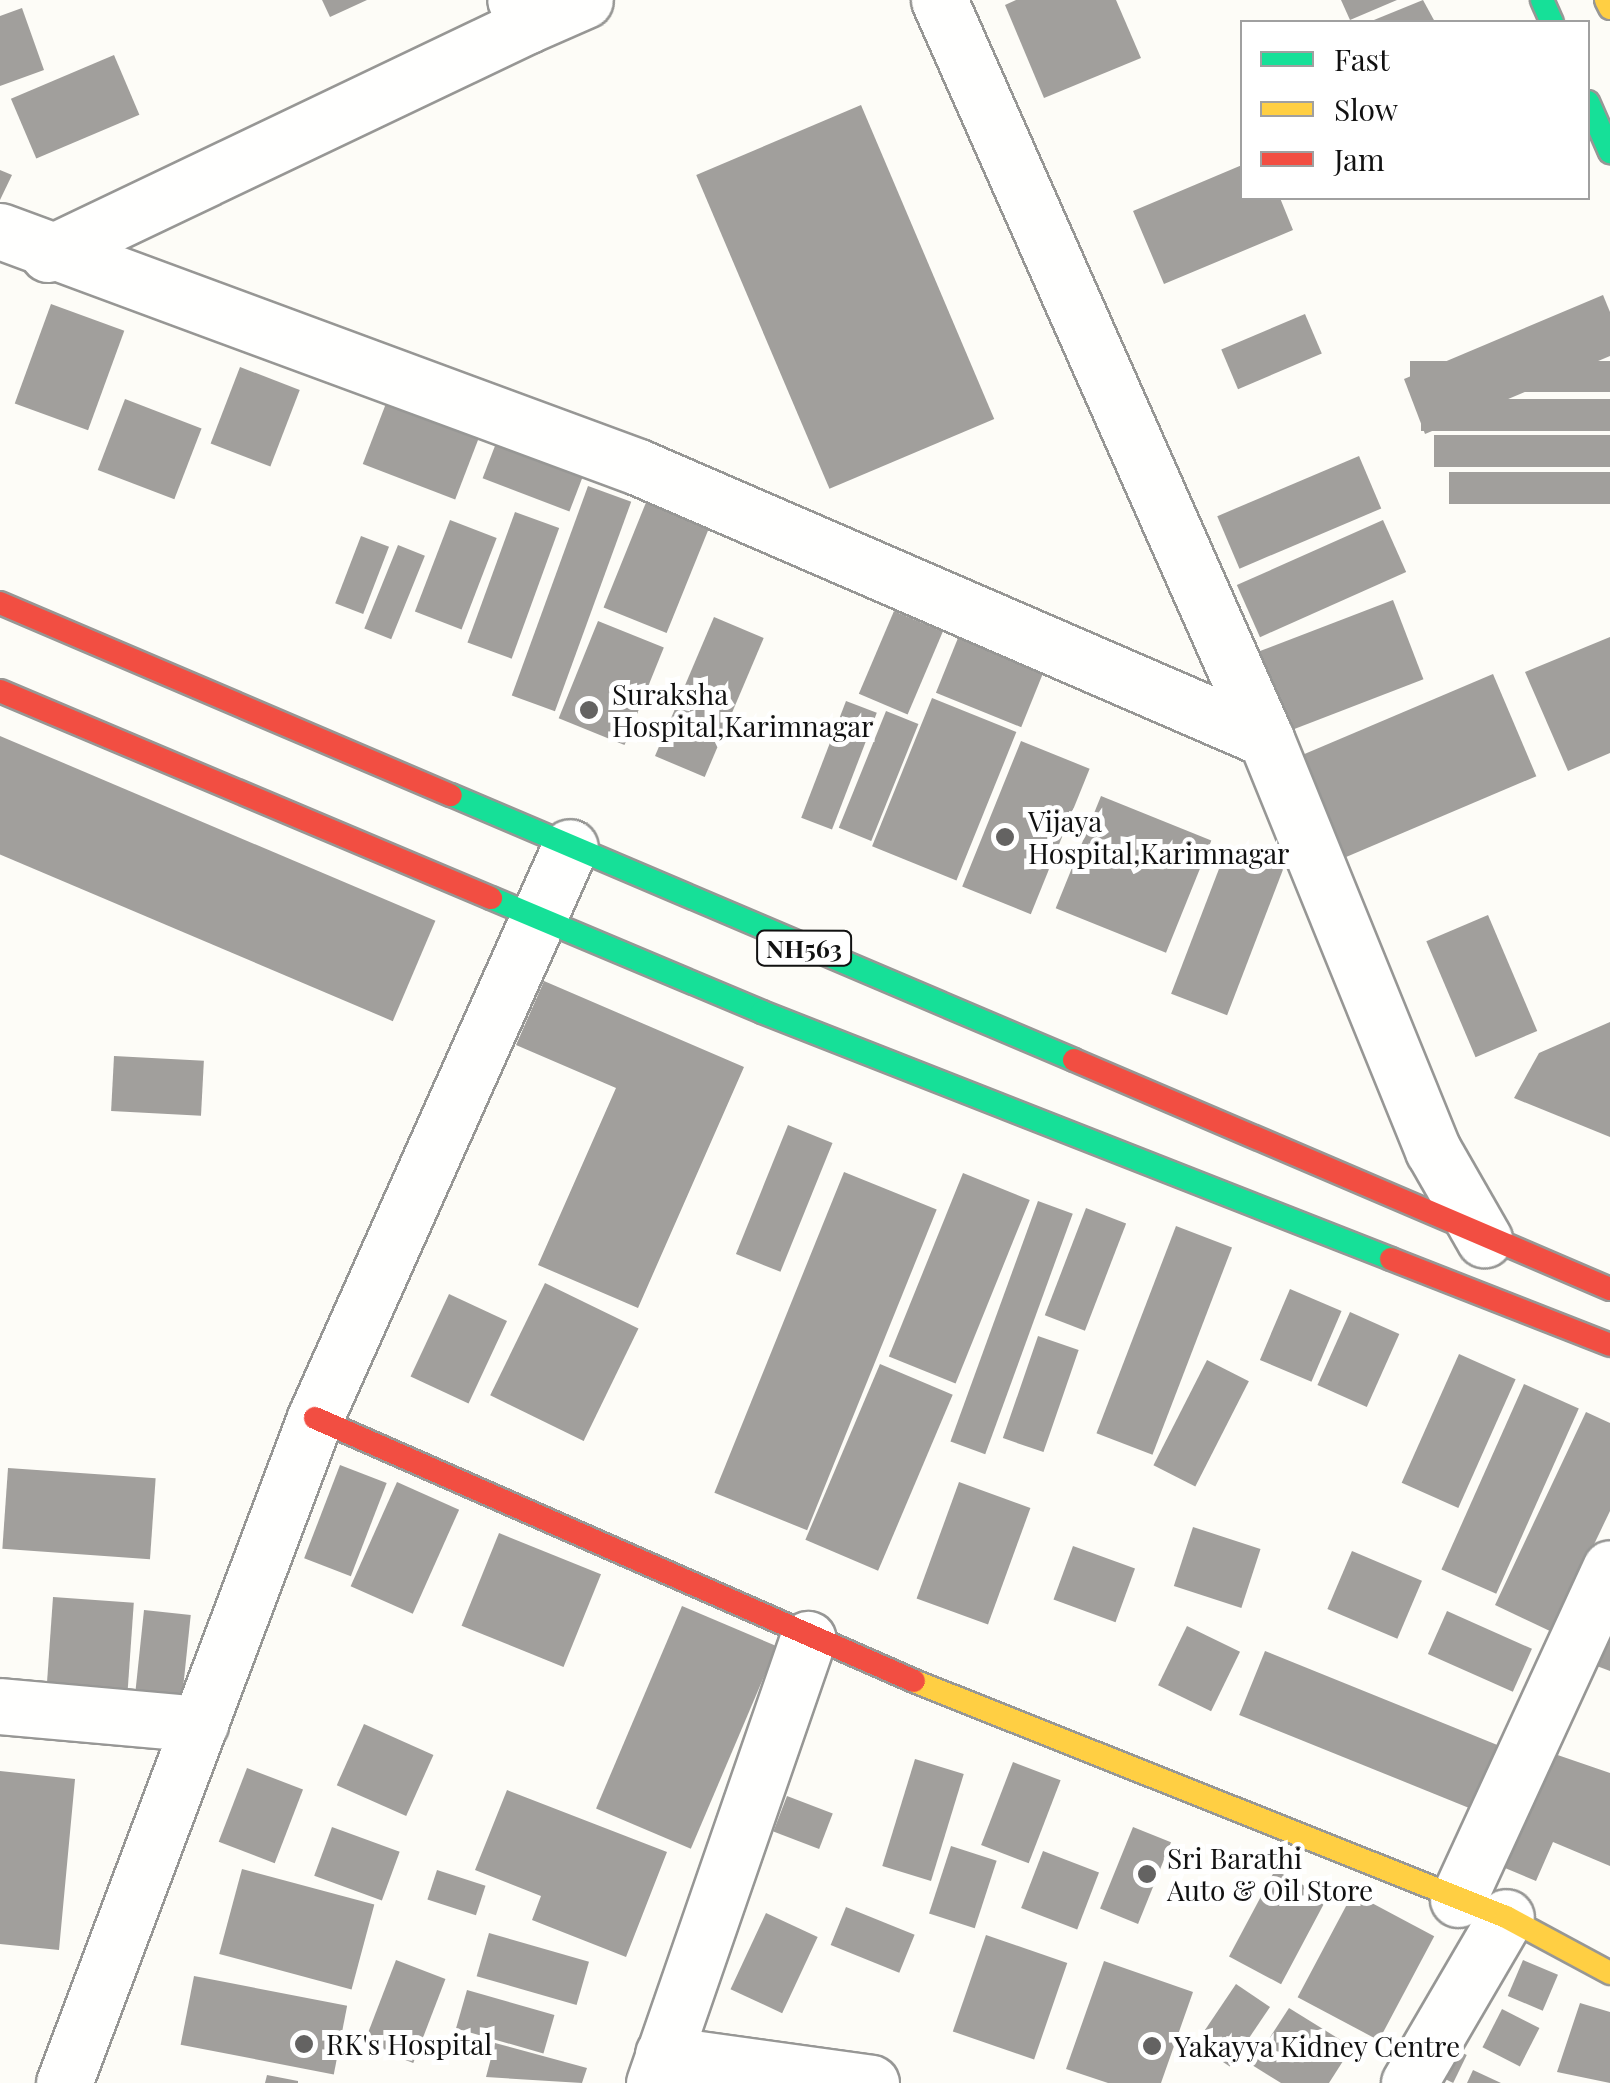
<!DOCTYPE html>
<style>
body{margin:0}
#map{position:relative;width:1610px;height:2083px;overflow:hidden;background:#fdfcf7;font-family:"Playfair Display",serif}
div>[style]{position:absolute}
.building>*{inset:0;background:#a19f9c;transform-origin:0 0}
.roads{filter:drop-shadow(2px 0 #979795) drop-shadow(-2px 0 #979795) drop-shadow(0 2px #979795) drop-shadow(0 -2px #979795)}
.street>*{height:55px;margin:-27.5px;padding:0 27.5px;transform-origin:27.5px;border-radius:27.5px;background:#fffffe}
.fast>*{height:22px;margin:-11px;padding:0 11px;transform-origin:11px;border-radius:11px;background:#16e098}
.slow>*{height:22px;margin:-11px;padding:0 11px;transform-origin:11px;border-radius:11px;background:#ffcf43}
.jam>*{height:22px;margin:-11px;padding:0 11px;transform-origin:11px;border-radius:11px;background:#f24e42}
.dots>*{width:28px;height:28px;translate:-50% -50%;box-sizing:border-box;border:5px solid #fff;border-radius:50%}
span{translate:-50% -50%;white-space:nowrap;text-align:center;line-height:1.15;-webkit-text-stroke:10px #fff;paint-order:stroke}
.shield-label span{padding:2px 8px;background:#fff;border:2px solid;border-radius:8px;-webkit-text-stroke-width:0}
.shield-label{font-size:25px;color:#111;font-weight:700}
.poi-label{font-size:28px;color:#111}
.left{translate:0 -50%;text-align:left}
.legend{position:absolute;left:1240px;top:20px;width:350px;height:180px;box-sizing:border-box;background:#fff;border:2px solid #a0a0a0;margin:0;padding:12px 18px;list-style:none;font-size:30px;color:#111}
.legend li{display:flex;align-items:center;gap:20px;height:50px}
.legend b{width:50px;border:2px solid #a0a0a0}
</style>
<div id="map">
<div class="building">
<div style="clip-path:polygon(322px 0,367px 0,330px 17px)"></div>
<div style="clip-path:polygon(1016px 0,1116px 0,1141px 58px,1044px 98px,1005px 5px)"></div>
<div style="clip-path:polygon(1341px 0,1397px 0,1350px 20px)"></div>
<div style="clip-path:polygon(1423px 0,1435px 22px,1369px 22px)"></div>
<div style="clip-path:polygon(22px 8px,44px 70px,0 86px,0 16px)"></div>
<div style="left:114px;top:55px;width:65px;height:112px;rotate:67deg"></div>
<div style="left:861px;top:105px;width:341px;height:179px;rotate:67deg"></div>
<div style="clip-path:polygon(1242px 165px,1242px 198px,1280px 198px,1293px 230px,1164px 284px,1133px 211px)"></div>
<div style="clip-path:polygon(0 170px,12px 175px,0 200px)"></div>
<div style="clip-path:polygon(1603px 295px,1610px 312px,1610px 356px,1425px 434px,1404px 379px)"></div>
<div style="left:51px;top:304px;width:78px;height:106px;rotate:20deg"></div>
<div style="left:1305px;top:314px;width:43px;height:91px;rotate:67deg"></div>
<div style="left:1610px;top:361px;width:31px;height:200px;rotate:90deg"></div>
<div style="left:240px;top:367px;width:64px;height:82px;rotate:21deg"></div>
<div style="left:390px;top:393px;width:99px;height:76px;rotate:21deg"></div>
<div style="left:125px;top:399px;width:82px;height:76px;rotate:21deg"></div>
<div style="left:1610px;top:399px;width:32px;height:189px;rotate:90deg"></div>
<div style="left:1610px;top:435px;width:32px;height:176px;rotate:90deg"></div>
<div style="left:498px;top:438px;width:93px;height:43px;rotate:21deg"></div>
<div style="left:1359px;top:456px;width:57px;height:154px;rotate:67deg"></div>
<div style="left:1610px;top:472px;width:32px;height:161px;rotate:90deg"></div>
<div style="left:588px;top:486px;width:46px;height:223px;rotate:20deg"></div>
<div style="left:647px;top:500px;width:68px;height:116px;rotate:22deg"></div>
<div style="left:515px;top:512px;width:47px;height:139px;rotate:20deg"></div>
<div style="left:450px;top:520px;width:50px;height:98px;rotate:21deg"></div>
<div style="left:1383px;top:520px;width:57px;height:160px;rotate:66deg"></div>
<div style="left:361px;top:536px;width:30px;height:72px;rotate:21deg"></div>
<div style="left:398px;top:545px;width:29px;height:90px;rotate:22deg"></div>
<div style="left:1393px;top:600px;width:85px;height:148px;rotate:69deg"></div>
<div style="left:894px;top:611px;width:53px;height:90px;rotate:23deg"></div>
<div style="left:714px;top:617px;width:54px;height:151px;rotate:23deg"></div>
<div style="left:598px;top:621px;width:71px;height:105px;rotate:22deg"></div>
<div style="clip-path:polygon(1610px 637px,1610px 753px,1568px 771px,1525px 672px)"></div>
<div style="left:958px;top:638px;width:92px;height:59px;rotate:22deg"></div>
<div style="left:1493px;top:674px;width:111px;height:215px;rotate:67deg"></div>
<div style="left:932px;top:698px;width:91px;height:160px;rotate:22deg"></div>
<div style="left:846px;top:701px;width:33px;height:125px;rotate:21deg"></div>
<div style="left:886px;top:711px;width:35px;height:126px;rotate:22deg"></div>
<div style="left:0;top:736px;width:473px;height:109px;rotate:23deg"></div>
<div style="left:1021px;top:741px;width:74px;height:157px;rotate:22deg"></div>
<div style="left:1101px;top:796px;width:119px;height:121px;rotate:22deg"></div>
<div style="left:1227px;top:848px;width:60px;height:156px;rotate:21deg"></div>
<div style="left:1488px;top:915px;width:126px;height:67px;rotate:67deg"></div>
<div style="clip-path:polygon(544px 981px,744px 1067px,638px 1308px,538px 1265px,616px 1088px,516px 1045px)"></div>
<div style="clip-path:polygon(1610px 1022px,1610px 1137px,1514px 1098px,1539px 1053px)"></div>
<div style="left:114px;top:1056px;width:90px;height:55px;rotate:3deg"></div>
<div style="left:788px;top:1125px;width:48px;height:139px;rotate:22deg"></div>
<div style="left:844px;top:1172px;width:100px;height:346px;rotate:22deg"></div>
<div style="left:963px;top:1173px;width:72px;height:198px;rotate:22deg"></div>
<div style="left:1038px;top:1201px;width:37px;height:256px;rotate:20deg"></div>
<div style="left:1086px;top:1208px;width:43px;height:115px;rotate:21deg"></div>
<div style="left:1176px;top:1226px;width:60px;height:222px;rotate:21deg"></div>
<div style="left:545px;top:1283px;width:104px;height:125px;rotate:26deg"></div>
<div style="left:1290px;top:1289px;width:56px;height:77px;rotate:23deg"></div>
<div style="left:449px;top:1294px;width:64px;height:91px;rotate:25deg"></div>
<div style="left:1350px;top:1312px;width:54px;height:80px;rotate:24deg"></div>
<div style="left:1038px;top:1336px;width:43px;height:108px;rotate:19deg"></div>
<div style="left:1459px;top:1354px;width:62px;height:141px;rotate:24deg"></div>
<div style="left:1207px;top:1360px;width:47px;height:118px;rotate:27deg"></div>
<div style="left:880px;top:1364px;width:79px;height:191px;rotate:23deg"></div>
<div style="left:1524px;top:1384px;width:60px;height:203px;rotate:24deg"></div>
<div style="clip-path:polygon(1586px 1412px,1610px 1423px,1610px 1511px,1552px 1632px,1495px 1605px)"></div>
<div style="left:340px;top:1465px;width:50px;height:100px;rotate:21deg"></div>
<div style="left:8px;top:1468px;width:148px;height:81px;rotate:4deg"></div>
<div style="left:397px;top:1482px;width:68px;height:114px;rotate:24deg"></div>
<div style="left:959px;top:1482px;width:76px;height:124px;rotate:20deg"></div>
<div style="left:1193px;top:1527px;width:71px;height:62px;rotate:18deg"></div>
<div style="left:499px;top:1533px;width:110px;height:100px;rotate:22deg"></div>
<div style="left:1073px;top:1546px;width:66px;height:57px;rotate:20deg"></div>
<div style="left:1352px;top:1551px;width:76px;height:63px;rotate:23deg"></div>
<div style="left:53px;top:1597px;width:81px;height:91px;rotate:4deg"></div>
<div style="left:682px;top:1606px;width:103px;height:220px;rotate:23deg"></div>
<div style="clip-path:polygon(1610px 1609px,1610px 1671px,1581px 1660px)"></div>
<div style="left:144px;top:1610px;width:47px;height:89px;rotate:6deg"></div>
<div style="left:1447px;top:1611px;width:93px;height:47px;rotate:24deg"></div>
<div style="left:1187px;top:1626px;width:59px;height:66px;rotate:26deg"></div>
<div style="left:1265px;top:1651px;width:254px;height:69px;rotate:22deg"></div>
<div style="left:364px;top:1724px;width:76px;height:67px;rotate:24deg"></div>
<div style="clip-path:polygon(1543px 1750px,1610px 1773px,1610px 1866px,1553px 1842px,1536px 1881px,1493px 1863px)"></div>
<div style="left:915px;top:1759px;width:51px;height:112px;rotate:17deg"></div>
<div style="left:1013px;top:1762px;width:51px;height:89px;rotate:21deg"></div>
<div style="left:247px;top:1768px;width:60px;height:79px;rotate:21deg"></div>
<div style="clip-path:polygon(0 1771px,75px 1779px,59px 1950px,0 1944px)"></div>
<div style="clip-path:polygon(507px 1790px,667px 1852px,626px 1957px,532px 1920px,541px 1896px,475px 1870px)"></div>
<div style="left:787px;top:1796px;width:49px;height:38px;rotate:21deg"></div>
<div style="left:332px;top:1827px;width:72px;height:52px;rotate:20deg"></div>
<div style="left:1133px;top:1827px;width:41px;height:88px;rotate:22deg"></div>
<div style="left:951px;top:1846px;width:48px;height:71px;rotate:18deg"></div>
<div style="left:1043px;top:1851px;width:60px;height:61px;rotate:21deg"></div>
<div style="left:242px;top:1869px;width:137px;height:88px;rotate:15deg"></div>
<div style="left:437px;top:1870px;width:51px;height:31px;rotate:18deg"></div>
<div style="left:1275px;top:1870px;width:59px;height:98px;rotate:28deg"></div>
<div style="left:1353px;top:1893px;width:92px;height:118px;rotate:28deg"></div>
<div style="left:846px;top:1907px;width:74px;height:41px;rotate:22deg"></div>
<div style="left:766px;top:1913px;width:57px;height:84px;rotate:25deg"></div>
<div style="left:489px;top:1933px;width:104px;height:45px;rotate:16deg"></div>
<div style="left:986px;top:1935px;width:86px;height:102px;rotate:19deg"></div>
<div style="left:396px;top:1960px;width:53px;height:90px;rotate:21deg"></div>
<div style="left:1523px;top:1960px;width:38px;height:39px;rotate:23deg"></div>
<div style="clip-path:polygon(1104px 1961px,1193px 1992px,1161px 2083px,1108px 2083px,1066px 2069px)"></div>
<div style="left:194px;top:1976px;width:156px;height:70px;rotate:11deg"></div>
<div style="left:1236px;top:1984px;width:41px;height:72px;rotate:34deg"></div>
<div style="left:467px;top:1990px;width:91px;height:40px;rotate:16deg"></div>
<div style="clip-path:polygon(1580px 2003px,1610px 2012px,1610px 2083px,1557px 2072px)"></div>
<div style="clip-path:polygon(1289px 2008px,1352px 2047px,1329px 2083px,1281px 2083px,1252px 2065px)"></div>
<div style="left:1502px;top:2009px;width:42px;height:43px;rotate:27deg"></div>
<div style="left:1438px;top:2041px;width:32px;height:31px;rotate:26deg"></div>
<div style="clip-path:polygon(495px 2043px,587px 2068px,582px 2083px,486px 2077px)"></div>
<div style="clip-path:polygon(1473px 2070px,1501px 2083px,1467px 2083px)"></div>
<div style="clip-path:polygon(267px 2075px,298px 2081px,298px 2083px,265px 2083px)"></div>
</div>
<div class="roads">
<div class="street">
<div style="left:939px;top:0;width:808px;rotate:66.13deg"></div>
<div style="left:1266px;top:739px;width:444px;rotate:67.9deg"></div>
<div style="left:1433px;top:1150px;width:103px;rotate:60.2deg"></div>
<div style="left:528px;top:25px;width:62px;rotate:-23.7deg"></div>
<div style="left:0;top:231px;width:680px;rotate:20.3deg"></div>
<div style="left:638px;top:467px;width:684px;rotate:23.42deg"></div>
<div style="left:48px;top:254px;width:532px;rotate:-25.51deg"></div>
<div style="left:528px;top:25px;width:28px;rotate:-117deg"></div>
<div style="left:0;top:1706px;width:201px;rotate:5.1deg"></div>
<div style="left:1458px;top:1899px;width:364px;rotate:-65.3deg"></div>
<div style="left:663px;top:2054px;width:210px;rotate:7.9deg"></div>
<div style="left:64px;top:2083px;width:711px;rotate:-69.32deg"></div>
<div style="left:315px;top:1418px;width:625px;rotate:-65.94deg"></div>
<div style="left:654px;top:2083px;width:470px;rotate:-70.9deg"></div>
<div style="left:1409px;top:2083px;width:192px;rotate:-59.7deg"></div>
</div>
<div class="fast">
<div style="left:1542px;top:0;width:24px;rotate:66deg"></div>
<div style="left:1588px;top:102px;width:55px;rotate:66.3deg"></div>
<div style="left:451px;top:795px;width:677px;rotate:23.04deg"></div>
<div style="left:491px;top:898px;width:294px;rotate:22.8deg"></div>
<div style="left:762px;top:1012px;width:676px;rotate:21.44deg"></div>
</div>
<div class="slow">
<div style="left:1606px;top:0;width:9px;rotate:63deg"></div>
<div style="left:914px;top:1681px;width:637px;rotate:21.73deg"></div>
<div style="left:1506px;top:1917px;width:118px;rotate:28.3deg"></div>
</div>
<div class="jam">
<div style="left:0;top:603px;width:490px;rotate:23.1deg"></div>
<div style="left:0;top:691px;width:533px;rotate:22.86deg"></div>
<div style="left:1074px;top:1060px;width:583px;rotate:23.13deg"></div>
<div style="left:1391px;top:1259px;width:235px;rotate:21.4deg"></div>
<div style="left:315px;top:1418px;width:654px;rotate:23.7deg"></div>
</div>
</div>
<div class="dots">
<div style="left:589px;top:710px;background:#646362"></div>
<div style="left:1005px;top:837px;background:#646362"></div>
<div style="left:1147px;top:1874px;background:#646362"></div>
<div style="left:304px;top:2044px;background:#646362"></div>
<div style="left:1152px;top:2046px;background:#646362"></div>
</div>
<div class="shield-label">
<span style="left:804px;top:948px">NH563</span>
</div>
<div class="poi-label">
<span class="left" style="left:612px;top:710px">Suraksha<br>Hospital,Karimnagar</span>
<span class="left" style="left:1028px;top:837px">Vijaya<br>Hospital,Karimnagar</span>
<span class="left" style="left:1167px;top:1874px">Sri Barathi<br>Auto &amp; Oil Store</span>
<span class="left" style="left:326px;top:2044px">RK's Hospital</span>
<span class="left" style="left:1174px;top:2046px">Yakayya Kidney Centre</span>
</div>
<ul class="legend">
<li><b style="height:12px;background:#16e098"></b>Fast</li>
<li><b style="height:12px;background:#ffcf43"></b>Slow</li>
<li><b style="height:12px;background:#f24e42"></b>Jam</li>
</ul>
</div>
